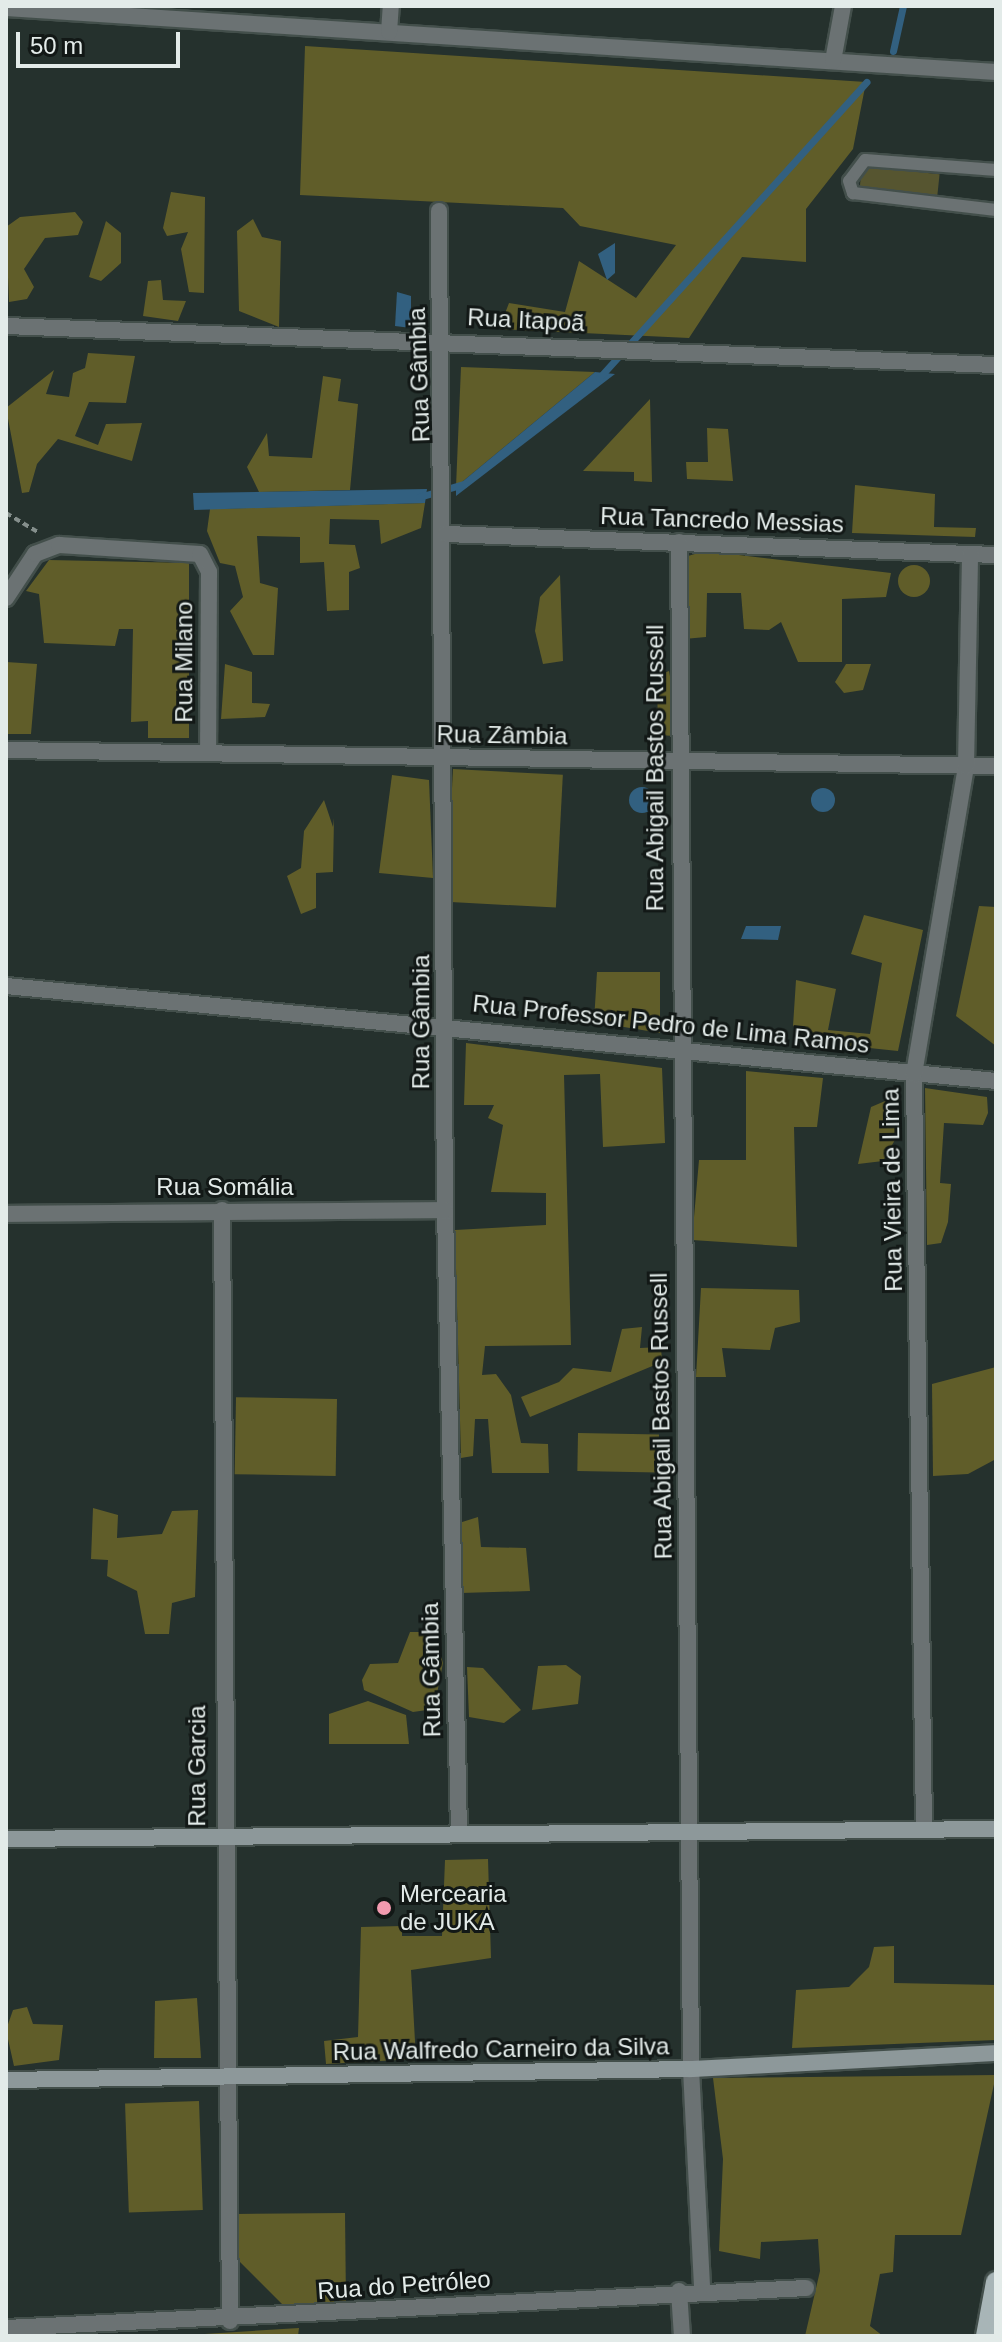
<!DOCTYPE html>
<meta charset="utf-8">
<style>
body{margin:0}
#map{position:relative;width:1002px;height:2342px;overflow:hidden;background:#25312d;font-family:Helvetica,sans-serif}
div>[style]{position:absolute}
.green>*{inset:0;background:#565530;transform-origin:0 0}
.forest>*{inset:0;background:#605d29;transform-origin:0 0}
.round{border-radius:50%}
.water>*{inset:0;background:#326080}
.stream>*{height:7px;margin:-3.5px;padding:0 3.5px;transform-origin:3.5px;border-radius:3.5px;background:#326080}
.path>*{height:4px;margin-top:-2px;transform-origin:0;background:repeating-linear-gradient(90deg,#858f8c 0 6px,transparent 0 10px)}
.roads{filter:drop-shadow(2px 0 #434f4b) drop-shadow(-2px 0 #434f4b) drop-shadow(0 2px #434f4b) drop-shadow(0 -2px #434f4b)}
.lane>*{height:12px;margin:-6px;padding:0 6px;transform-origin:6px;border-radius:6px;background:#6b7273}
.street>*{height:16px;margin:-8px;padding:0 8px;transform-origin:8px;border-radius:8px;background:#6b7273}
.secondary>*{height:16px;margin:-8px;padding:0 8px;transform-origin:8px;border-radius:8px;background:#8d989a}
.primary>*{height:20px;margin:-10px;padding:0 10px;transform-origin:10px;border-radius:10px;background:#a8b5b7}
.dots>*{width:22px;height:22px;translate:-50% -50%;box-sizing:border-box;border:4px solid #121816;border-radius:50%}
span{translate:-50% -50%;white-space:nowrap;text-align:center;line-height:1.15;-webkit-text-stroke:6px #121816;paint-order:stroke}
.street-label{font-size:24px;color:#e3ebe9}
.poi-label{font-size:24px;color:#e3ebe9}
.left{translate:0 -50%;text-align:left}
.frame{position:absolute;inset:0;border:8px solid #e3ebe9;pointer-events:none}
.scale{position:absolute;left:16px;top:32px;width:164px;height:36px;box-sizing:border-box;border:4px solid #e3ebe9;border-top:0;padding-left:10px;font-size:24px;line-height:28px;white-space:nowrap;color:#e3ebe9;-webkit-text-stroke:6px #121816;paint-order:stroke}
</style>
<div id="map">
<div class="green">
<div style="left:862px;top:166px;width:78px;height:26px;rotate:6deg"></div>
</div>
<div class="forest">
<div style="clip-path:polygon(305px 46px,866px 82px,853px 149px,806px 209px,806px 262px,742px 257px,689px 338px,499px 329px,509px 303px,565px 312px,579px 261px,636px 298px,676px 245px,580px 226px,563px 208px,300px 195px)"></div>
<div style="clip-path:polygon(171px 192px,205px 197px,204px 293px,189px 292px,181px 249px,188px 232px,167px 236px,163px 228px)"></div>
<div style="clip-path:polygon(75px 212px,83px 222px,78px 235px,45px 238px,24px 269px,34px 287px,27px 299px,9px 302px,6px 227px,20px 217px)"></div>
<div style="clip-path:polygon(253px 219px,262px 237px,281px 241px,279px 327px,239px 311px,237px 231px)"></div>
<div style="clip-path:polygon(106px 221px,121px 233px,121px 263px,101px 281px,89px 277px)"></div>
<div style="clip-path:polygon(161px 280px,163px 300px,186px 301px,178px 321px,143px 316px,148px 281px)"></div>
<div style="clip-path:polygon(88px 353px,135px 356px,126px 403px,89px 402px,75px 436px,98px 445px,106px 424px,142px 423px,132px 461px,58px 439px,37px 464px,29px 492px,22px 493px,6px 408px,54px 370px,46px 394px,69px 397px,73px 373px,85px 368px)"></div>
<div style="clip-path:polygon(461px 367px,595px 372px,456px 487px)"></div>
<div style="clip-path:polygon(323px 376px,341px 379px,338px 401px,358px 404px,350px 490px,259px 492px,247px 467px,267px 433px,269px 456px,312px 458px)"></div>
<div style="clip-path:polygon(650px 399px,652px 482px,634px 481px,634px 472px,583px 471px)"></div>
<div style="clip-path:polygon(707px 428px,728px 429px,733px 481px,687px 479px,686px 462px,708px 462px)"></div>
<div style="clip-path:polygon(855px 485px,935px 494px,934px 527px,976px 528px,975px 537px,852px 533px)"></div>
<div style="clip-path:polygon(425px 503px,421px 528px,381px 544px,379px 520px,330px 519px,329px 544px,355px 545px,360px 568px,349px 572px,349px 610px,327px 611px,324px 562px,300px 563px,300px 537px,257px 536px,260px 583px,278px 588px,274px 655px,253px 655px,230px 611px,243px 597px,235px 566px,220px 563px,207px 531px,210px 509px)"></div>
<div style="clip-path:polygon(705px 551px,891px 573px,886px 597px,842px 599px,842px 662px,798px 662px,781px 622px,769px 630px,744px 629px,741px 593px,707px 593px,706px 637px,684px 639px,688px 556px)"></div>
<div style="clip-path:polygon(49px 560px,189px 563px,189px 738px,148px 738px,148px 721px,131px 722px,133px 629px,119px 629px,115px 646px,44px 643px,39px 594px,26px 591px)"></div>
<div class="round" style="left:898px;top:565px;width:32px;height:32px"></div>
<div style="clip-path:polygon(560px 575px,563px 661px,543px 664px,535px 631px,540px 597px)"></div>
<div style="clip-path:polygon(6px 662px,37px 664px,31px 734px,6px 734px)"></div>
<div style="clip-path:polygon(225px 664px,252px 672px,252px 703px,270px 704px,265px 717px,221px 719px)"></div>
<div style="clip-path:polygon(846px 664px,871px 664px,863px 690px,844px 693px,835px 682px)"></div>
<div style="clip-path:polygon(669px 671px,673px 692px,674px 736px,659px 735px,656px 676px)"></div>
<div style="left:453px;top:769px;width:110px;height:133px;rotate:3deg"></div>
<div style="clip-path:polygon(392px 775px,429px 780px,433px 878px,379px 873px)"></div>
<div style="clip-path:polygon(324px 800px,333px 827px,334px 818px,333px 872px,316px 873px,316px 908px,301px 914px,287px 876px,301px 868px,304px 831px)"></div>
<div style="clip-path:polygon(979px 906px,996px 907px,996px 1046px,956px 1016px)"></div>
<div style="clip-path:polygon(864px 915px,923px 930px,898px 1051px,812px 1042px,813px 1034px,793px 1026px,796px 980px,836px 989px,828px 1030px,870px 1034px,882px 963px,851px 954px)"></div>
<div style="clip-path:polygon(597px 972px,660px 972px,660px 1033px,594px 1022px)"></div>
<div style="clip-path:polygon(466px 1043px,662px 1068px,665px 1143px,603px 1147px,600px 1074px,564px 1075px,571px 1345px,485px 1346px,482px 1375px,496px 1374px,511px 1395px,521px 1443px,548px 1444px,549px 1473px,492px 1473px,488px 1419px,475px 1419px,473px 1456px,461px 1458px,455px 1230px,546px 1225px,546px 1193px,491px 1192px,503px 1125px,488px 1118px,494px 1105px,464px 1105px)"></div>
<div style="clip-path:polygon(746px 1071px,823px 1078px,817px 1127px,794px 1127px,797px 1247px,692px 1240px,699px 1160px,746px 1160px)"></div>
<div style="clip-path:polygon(925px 1088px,987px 1097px,988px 1113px,983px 1125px,944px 1123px,940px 1183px,951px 1184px,948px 1222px,941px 1243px,927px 1245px)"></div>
<div style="clip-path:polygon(897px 1096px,896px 1138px,883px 1161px,858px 1164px,871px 1107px)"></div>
<div style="clip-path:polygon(701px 1288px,799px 1290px,800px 1322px,775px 1328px,770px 1350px,722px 1348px,726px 1377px,696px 1377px)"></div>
<div style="clip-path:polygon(642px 1327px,640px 1348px,661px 1347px,662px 1362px,530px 1417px,521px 1397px,559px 1382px,573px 1368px,611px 1372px,622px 1329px)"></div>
<div style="clip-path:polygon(996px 1367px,996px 1459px,968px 1474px,933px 1476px,932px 1384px)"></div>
<div style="left:337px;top:1399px;width:77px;height:101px;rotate:91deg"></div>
<div style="left:578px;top:1433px;width:81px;height:38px;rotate:1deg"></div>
<div style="clip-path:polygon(93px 1508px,118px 1515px,117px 1538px,162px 1534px,172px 1511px,198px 1510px,195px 1597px,172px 1603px,169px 1634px,145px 1634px,137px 1591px,107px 1576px,108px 1560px,91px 1559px)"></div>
<div style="clip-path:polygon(478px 1517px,481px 1547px,526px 1548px,530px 1591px,461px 1593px,459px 1523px)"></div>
<div style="clip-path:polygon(410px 1632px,434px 1632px,443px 1663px,434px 1709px,413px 1712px,364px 1690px,362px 1680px,370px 1664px,398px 1663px)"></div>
<div style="clip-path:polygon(566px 1665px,581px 1676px,578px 1704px,532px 1710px,538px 1666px)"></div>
<div style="clip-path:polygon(467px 1667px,483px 1668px,521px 1710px,504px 1723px,469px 1717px)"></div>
<div style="clip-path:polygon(368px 1701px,406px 1715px,409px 1744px,329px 1744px,329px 1714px)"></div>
<div style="clip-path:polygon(488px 1859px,491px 1958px,411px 1970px,416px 2059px,326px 2064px,324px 2041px,358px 2037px,361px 1927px,402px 1926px,402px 1936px,442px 1936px,445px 1860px)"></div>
<div style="clip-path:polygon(894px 1946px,894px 1983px,996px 1985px,996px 2040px,792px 2048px,796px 1990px,849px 1987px,869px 1967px,874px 1947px)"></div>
<div style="clip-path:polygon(197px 1998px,201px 2058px,154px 2058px,155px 2001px)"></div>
<div style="clip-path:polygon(27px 2007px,33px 2024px,63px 2025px,59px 2060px,14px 2066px,6px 2030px,13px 2010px)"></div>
<div style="clip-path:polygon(996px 2075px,961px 2235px,895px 2235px,893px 2272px,880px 2274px,870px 2326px,883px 2336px,805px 2336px,820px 2271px,818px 2239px,761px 2242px,760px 2259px,719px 2251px,723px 2159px,713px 2078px)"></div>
<div style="left:199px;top:2101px;width:109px;height:74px;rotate:88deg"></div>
<div style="clip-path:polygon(345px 2213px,346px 2303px,283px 2305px,235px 2257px,235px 2214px)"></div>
<div style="clip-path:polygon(299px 2328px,298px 2336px,173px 2336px)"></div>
</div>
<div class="water">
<div style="clip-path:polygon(615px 243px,615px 273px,607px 280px,598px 254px)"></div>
<div style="clip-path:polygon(397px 292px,411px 296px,411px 328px,395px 326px)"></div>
<div style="clip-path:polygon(595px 372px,615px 374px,456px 496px,456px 487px)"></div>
<div style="clip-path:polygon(427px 489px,425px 503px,194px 510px,193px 493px)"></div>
<div class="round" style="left:629px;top:787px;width:26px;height:26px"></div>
<div class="round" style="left:811px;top:788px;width:24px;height:24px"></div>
<div style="clip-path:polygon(746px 926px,781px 926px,778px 940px,741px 939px)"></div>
</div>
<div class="stream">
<div style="left:893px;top:51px;width:46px;rotate:-77.5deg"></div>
<div style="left:599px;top:378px;width:399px;rotate:-47.9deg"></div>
<div style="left:419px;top:497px;width:47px;rotate:-16.1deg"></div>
</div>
<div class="path">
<div style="left:6px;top:513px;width:37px;rotate:31deg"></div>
</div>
<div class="roads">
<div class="lane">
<div style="left:996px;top:170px;width:131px;rotate:-175.6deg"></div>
<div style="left:865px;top:160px;width:26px;rotate:127deg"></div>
<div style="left:849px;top:181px;width:13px;rotate:72deg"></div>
<div style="left:853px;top:193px;width:144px;rotate:6.8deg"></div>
</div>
<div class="street">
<div style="left:6px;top:8px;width:992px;rotate:3.7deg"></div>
<div style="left:389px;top:32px;width:26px;rotate:-86deg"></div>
<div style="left:833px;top:61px;width:56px;rotate:-79.7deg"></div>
<div style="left:439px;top:211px;width:999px;rotate:89.66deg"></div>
<div style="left:445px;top:1210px;width:623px;rotate:88.71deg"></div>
<div style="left:6px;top:326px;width:991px;rotate:2.26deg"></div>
<div style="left:446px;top:534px;width:550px;rotate:2.19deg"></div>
<div style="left:679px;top:542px;width:1527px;rotate:89.55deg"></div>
<div style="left:691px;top:2069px;width:220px;rotate:87.1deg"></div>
<div style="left:6px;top:598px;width:53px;rotate:-56.6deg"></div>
<div style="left:35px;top:554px;width:26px;rotate:-21deg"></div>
<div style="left:59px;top:545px;width:141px;rotate:3.7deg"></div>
<div style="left:200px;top:554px;width:20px;rotate:63deg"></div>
<div style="left:209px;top:572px;width:181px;rotate:90.3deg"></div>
<div style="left:6px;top:750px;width:990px;rotate:0.93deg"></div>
<div style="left:6px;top:986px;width:995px;rotate:5.48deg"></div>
<div style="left:222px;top:1210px;width:1111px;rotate:89.59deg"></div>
<div style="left:6px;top:1214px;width:439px;rotate:-0.5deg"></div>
<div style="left:924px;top:1830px;width:756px;rotate:-90.76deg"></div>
<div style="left:914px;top:1074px;width:312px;rotate:-80.4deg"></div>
<div style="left:966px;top:766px;width:211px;rotate:-88.9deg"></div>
<div style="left:679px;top:2291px;width:45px;rotate:86.2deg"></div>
<div style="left:6px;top:2328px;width:801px;rotate:-2.86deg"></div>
</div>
<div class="secondary">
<div style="left:6px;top:1839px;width:990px;rotate:-0.58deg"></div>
<div style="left:6px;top:2080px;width:685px;rotate:-0.92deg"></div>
<div style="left:691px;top:2069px;width:305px;rotate:-3deg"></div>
</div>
<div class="primary">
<div style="left:986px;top:2336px;width:55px;rotate:-79.5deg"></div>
</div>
</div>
<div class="dots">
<div style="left:384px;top:1908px;background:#f29aaf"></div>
</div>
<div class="street-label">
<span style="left:526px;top:320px;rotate:3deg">Rua Itapoã</span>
<span style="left:419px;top:375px;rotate:-92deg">Rua Gâmbia</span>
<span style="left:722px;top:520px;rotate:2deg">Rua Tancredo Messias</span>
<span style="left:184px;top:662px;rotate:-90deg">Rua Milano</span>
<span style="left:502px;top:735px;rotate:1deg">Rua Zâmbia</span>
<span style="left:655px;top:768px;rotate:-90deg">Rua Abigail Bastos Russell</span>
<span style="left:421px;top:1022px;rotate:-90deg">Rua Gâmbia</span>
<span style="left:671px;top:1024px;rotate:6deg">Rua Professor Pedro de Lima Ramos</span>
<span style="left:225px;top:1187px">Rua Somália</span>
<span style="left:892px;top:1190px;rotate:-91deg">Rua Vieira de Lima</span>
<span style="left:661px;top:1416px;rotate:-91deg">Rua Abigail Bastos Russell</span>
<span style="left:431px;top:1670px;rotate:-91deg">Rua Gâmbia</span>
<span style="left:197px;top:1766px;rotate:-90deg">Rua Garcia</span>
<span style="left:501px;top:2049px;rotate:-1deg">Rua Walfredo Carneiro da Silva</span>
<span style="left:404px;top:2285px;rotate:-4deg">Rua do Petróleo</span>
</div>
<div class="poi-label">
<span class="left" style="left:400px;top:1908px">Mercearia<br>de JUKA</span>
</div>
<div class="frame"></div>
<div class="scale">50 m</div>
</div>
